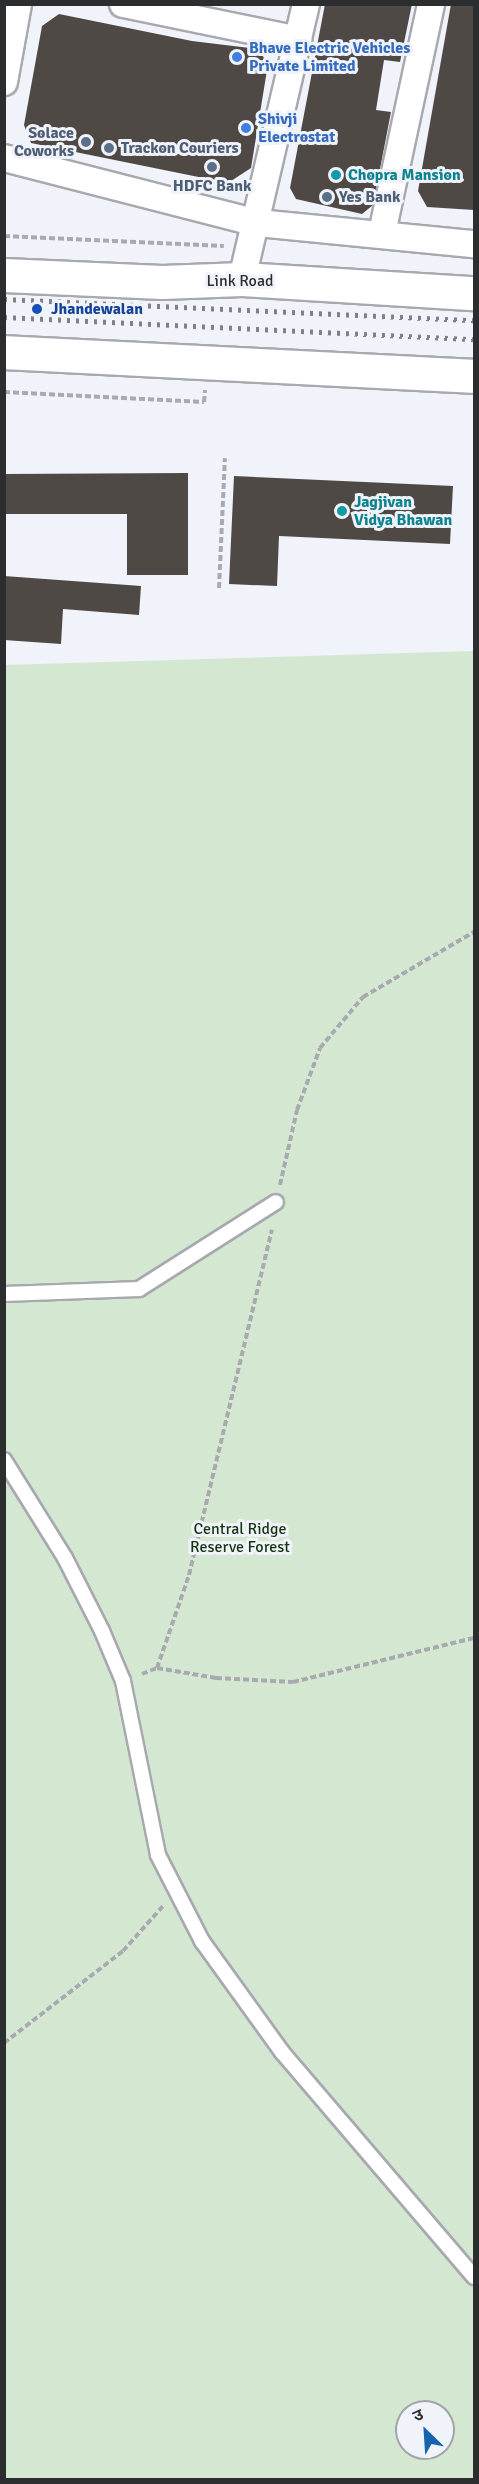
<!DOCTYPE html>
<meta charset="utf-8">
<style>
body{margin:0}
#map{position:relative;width:479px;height:2484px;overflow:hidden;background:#f1f3fa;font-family:Signika,"Noto Sans Devanagari",sans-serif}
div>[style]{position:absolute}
.green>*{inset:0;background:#d4e8d1}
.building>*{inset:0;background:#4f4946}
.path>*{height:4px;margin-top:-2px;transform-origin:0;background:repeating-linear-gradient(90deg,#a8aaaf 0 6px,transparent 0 9px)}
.roads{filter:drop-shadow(2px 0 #a7a9af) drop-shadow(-2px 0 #a7a9af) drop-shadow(0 2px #a7a9af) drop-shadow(0 -2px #a7a9af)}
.service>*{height:14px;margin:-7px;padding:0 7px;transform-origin:7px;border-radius:7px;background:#fff}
.minor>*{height:26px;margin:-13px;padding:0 13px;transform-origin:13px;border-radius:13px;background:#fff}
.secondary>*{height:33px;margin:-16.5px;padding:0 16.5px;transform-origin:16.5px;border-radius:16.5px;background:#fff}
.rail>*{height:4.5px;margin-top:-2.25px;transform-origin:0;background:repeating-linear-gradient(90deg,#808185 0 3px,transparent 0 9px)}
.dots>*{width:16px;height:16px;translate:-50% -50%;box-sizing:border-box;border:3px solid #f1f3fa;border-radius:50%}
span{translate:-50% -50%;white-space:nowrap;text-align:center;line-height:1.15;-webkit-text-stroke:6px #f1f3fa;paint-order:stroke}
.shop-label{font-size:16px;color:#366cbe;font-weight:700}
.left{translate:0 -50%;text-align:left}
.service-label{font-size:16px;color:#4e5e75;font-weight:700}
.right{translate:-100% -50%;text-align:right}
.culture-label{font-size:16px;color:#0d838f;font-weight:700}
.street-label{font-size:16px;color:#2c2d2f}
.transit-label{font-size:16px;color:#164399;font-weight:700}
.park-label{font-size:16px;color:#14360f}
.frame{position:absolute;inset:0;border:6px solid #2c2d2f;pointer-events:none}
.north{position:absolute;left:395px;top:2400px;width:60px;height:60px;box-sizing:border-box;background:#f1f3fa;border:2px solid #a2a4a9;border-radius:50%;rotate:335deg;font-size:16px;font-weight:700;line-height:24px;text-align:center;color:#2c2d2f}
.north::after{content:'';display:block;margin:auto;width:21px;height:27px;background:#1563b1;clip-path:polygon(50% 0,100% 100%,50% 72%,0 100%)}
</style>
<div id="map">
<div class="green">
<div style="clip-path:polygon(evenodd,474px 651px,474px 2479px,5px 2479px,4px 665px,474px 651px,407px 2412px,443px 2412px,443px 2448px,407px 2448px,407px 2412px)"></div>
</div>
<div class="building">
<div style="clip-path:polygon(325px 4px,412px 4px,400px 62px,384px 60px,376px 110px,391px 112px,373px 205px,362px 214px,296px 199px,290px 188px)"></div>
<div style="clip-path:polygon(451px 4px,474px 4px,474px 210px,427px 207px,418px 191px)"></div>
<div style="clip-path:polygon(59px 14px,192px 41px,258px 49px,268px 64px,251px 168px,228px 183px,31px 143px,24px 125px,42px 26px)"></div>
<div style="clip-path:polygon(188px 473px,188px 575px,127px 575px,127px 514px,4px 514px,4px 474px)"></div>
<div style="clip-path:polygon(234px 476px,453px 486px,450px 544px,279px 536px,277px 586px,229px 584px)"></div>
<div style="clip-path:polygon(4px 576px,141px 586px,139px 615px,63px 609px,61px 644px,4px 640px)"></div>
</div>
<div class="path">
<div style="left:4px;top:236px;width:220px;rotate:2.6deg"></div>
<div style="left:4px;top:392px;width:200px;rotate:2.9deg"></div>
<div style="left:204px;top:402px;width:12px;rotate:-85deg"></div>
<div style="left:219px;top:588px;width:130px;rotate:-87.4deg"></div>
<div style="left:280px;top:1185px;width:77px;rotate:-77.2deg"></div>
<div style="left:297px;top:1110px;width:66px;rotate:-69.6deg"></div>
<div style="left:320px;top:1048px;width:67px;rotate:-49.9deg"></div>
<div style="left:363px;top:997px;width:129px;rotate:-30.4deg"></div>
<div style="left:157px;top:1668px;width:60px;rotate:9.6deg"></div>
<div style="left:216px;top:1678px;width:77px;rotate:3deg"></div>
<div style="left:293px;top:1682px;width:186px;rotate:-13.7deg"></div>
<div style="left:142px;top:1674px;width:16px;rotate:-22deg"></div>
<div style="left:157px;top:1668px;width:98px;rotate:-71deg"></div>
<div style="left:189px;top:1575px;width:355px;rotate:-76.5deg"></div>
<div style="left:4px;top:2043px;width:150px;rotate:-37.7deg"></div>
<div style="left:123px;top:1951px;width:60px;rotate:-48.4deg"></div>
</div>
<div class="roads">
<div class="service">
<div style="left:4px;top:1294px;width:135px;rotate:-2.1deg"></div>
<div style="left:139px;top:1289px;width:162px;rotate:-32.4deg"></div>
<div style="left:4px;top:1460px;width:115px;rotate:58.1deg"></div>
<div style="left:65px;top:1558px;width:82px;rotate:63.1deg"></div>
<div style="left:102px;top:1631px;width:54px;rotate:67.2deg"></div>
<div style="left:123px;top:1681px;width:177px;rotate:78.6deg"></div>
<div style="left:158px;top:1855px;width:97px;rotate:62.9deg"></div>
<div style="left:202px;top:1941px;width:137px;rotate:54.2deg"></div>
<div style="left:282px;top:2052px;width:296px;rotate:49.5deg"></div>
</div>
<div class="minor">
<div style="left:123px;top:4px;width:179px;rotate:11.6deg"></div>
<div style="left:4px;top:82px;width:79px;rotate:-79.8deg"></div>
<div style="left:4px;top:158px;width:262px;rotate:14.4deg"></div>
<div style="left:258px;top:223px;width:217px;rotate:5.6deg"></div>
<div style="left:382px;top:233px;width:234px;rotate:-77.9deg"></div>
<div style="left:242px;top:279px;width:282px;rotate:-76.9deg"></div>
</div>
<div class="secondary">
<div style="left:4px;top:275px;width:158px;rotate:2.5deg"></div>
<div style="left:162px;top:282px;width:80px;rotate:-2.1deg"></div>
<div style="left:242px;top:279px;width:232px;rotate:3.5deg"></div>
<div style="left:4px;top:352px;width:471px;rotate:2.9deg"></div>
</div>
</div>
<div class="rail">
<div style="left:4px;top:299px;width:470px;rotate:2.6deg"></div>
<div style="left:4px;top:317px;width:471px;rotate:2.7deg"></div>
</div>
<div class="dots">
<div style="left:237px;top:57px;background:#3f7fe0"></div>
<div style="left:246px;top:128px;background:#3f7fe0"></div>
<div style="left:86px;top:142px;background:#5c6f8a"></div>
<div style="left:109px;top:148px;background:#5c6f8a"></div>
<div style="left:212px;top:167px;background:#5c6f8a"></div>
<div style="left:336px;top:175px;background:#0f9aa8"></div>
<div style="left:327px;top:197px;background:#5c6f8a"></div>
<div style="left:37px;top:309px;background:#1a4fb4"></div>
<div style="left:342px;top:511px;background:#0f9aa8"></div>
</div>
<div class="shop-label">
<span class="left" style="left:249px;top:57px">Bhave Electric Vehicles<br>Private Limited</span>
<span class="left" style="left:258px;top:128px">Shivji<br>Electrostat</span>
</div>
<div class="service-label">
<span class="right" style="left:74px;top:142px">Solace<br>Coworks</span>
<span class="left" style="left:121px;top:148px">Trackon Couriers</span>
<span style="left:212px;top:186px">HDFC Bank</span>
<span class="left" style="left:339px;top:197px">Yes Bank</span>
</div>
<div class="culture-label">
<span class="left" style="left:348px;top:175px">Chopra Mansion</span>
<span class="left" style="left:354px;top:511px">Jagjivan<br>Vidya Bhawan</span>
</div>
<div class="street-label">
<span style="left:240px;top:281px">Link Road</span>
</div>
<div class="transit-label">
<span class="left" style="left:51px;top:309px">Jhandewalan</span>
</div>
<div class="park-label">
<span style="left:240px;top:1538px">Central Ridge<br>Reserve Forest</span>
</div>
<div class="frame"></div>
<div class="north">उ</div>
</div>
